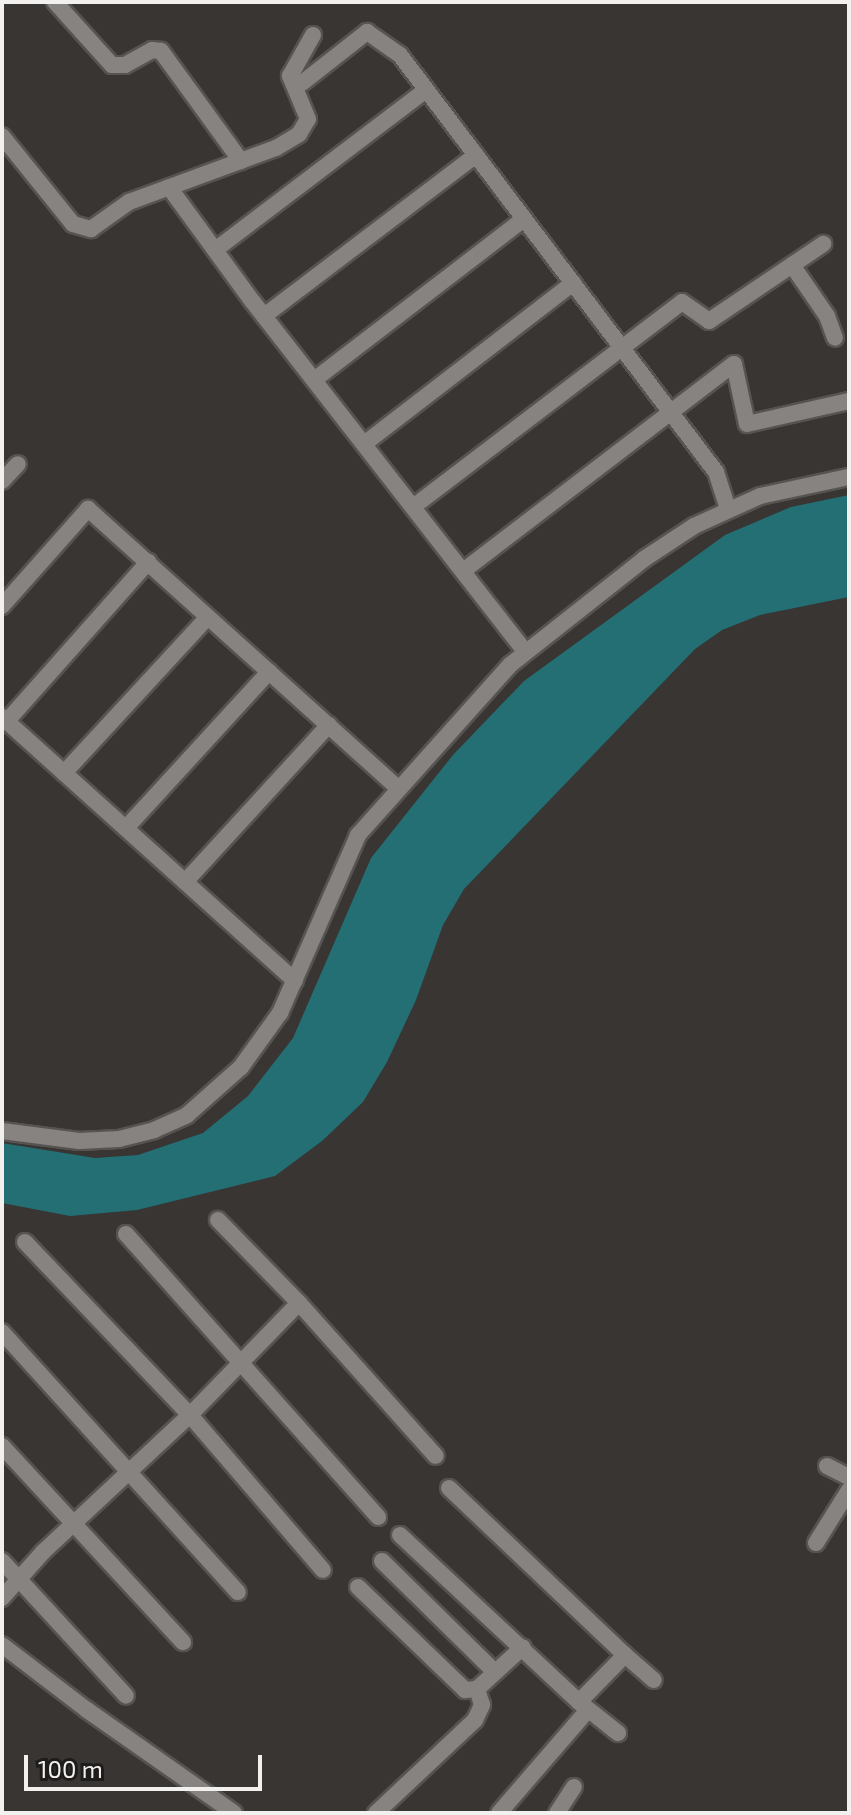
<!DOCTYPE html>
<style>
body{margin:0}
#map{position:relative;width:851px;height:1815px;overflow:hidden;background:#383533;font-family:"Exo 2",sans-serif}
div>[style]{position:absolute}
.water>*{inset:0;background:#236f74}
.roads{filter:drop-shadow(2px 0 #565452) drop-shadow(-2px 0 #565452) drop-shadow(0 2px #565452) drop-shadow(0 -2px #565452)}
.street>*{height:16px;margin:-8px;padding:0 8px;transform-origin:8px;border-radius:8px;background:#878381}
span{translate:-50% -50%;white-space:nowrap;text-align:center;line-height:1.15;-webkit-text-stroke:7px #1e1d1c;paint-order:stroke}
.frame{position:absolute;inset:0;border:4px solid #f3f1f0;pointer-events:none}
.scale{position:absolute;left:24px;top:1755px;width:238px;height:36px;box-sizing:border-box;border:4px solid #f3f1f0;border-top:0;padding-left:10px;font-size:24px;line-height:28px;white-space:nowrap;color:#f3f1f0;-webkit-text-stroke:6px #1e1d1c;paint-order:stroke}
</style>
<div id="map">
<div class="water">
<div style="clip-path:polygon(849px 495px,849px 597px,760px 615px,722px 630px,695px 649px,464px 889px,443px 925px,416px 1000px,387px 1062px,363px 1102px,322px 1141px,275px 1176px,137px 1210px,70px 1216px,2px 1203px,2px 1143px,95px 1158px,138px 1155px,203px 1133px,248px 1096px,293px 1038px,371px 858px,453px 755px,524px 681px,725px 535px,791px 507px)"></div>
</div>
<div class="roads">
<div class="street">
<div style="left:55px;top:2px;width:85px;rotate:47.9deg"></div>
<div style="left:112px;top:65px;width:13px"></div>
<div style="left:125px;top:65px;width:31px;rotate:-29deg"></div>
<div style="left:152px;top:50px;width:9px;rotate:6deg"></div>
<div style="left:161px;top:51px;width:136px;rotate:54deg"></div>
<div style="left:302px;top:83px;width:83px;rotate:-38.1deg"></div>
<div style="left:367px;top:32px;width:40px;rotate:34.9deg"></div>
<div style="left:400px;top:55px;width:523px;rotate:52.85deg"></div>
<div style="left:716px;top:472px;width:38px;rotate:72deg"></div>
<div style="left:2px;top:136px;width:113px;rotate:51.1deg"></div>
<div style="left:73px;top:224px;width:19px;rotate:16deg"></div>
<div style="left:91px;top:229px;width:47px;rotate:-35.4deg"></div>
<div style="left:129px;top:202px;width:157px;rotate:-20.2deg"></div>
<div style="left:276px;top:148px;width:27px;rotate:-31deg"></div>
<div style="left:299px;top:134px;width:17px;rotate:-59deg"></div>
<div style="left:308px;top:119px;width:47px;rotate:-112.7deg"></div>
<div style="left:290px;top:76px;width:47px;rotate:-60.7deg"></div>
<div style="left:169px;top:187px;width:142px;rotate:53.9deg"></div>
<div style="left:253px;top:302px;width:442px;rotate:52.1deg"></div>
<div style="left:215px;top:250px;width:265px;rotate:-37.2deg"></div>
<div style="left:792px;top:265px;width:62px;rotate:55.5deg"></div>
<div style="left:827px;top:316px;width:23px;rotate:70deg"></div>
<div style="left:264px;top:316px;width:266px;rotate:-37.2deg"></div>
<div style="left:314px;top:380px;width:265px;rotate:-37.5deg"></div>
<div style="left:364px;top:444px;width:264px;rotate:-37.6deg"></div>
<div style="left:2px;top:481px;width:23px;rotate:-47deg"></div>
<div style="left:413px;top:507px;width:338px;rotate:-37.3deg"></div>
<div style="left:682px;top:302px;width:33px;rotate:35deg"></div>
<div style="left:709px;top:321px;width:138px;rotate:-34deg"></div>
<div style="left:463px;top:571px;width:341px;rotate:-37.4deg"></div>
<div style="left:734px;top:364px;width:61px;rotate:77.8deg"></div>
<div style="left:747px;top:424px;width:105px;rotate:-12.7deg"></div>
<div style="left:2px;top:606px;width:130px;rotate:-48.4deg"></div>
<div style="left:88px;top:509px;width:417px;rotate:42deg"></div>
<div style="left:2px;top:717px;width:394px;rotate:42deg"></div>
<div style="left:7px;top:721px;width:213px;rotate:-48.4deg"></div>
<div style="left:64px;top:773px;width:212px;rotate:-47.3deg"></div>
<div style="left:126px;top:828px;width:212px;rotate:-47.5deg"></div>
<div style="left:185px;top:882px;width:213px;rotate:-47.5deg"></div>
<div style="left:2px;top:1131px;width:78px;rotate:7.4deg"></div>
<div style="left:79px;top:1141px;width:40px;rotate:-2.9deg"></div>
<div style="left:119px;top:1139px;width:36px;rotate:-14deg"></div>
<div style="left:154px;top:1130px;width:36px;rotate:-24deg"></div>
<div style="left:187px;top:1115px;width:72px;rotate:-41.6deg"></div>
<div style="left:241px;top:1067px;width:67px;rotate:-54.2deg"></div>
<div style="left:280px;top:1013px;width:194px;rotate:-66.3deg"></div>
<div style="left:358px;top:835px;width:228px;rotate:-48.2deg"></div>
<div style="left:510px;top:665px;width:171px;rotate:-38.3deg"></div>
<div style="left:644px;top:559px;width:60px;rotate:-33.4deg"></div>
<div style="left:694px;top:526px;width:72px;rotate:-24.4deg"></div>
<div style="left:760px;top:496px;width:91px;rotate:-12.1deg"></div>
<div style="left:218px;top:1220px;width:116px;rotate:45.7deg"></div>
<div style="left:299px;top:1303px;width:205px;rotate:48.2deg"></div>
<div style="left:126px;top:1234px;width:379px;rotate:48.3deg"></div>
<div style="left:25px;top:1242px;width:239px;rotate:46.4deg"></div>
<div style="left:190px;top:1415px;width:204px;rotate:49.4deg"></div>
<div style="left:2px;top:1332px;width:351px;rotate:47.8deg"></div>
<div style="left:2px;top:1446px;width:267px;rotate:47.3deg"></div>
<div style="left:827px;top:1466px;width:25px;rotate:27deg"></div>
<div style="left:449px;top:1488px;width:243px;rotate:43.5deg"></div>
<div style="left:625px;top:1655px;width:66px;rotate:134.4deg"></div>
<div style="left:400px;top:1535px;width:245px;rotate:43deg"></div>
<div style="left:579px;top:1702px;width:50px;rotate:38.5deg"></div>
<div style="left:816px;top:1543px;width:62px;rotate:-58.1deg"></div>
<div style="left:2px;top:1561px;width:183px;rotate:47.4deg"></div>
<div style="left:382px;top:1561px;width:158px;rotate:44.5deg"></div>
<div style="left:358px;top:1587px;width:149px;rotate:43.9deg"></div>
<div style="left:465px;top:1690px;width:12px;rotate:-5deg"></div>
<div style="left:477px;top:1689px;width:62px;rotate:-42.4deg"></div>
<div style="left:2px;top:1598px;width:62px;rotate:-48.3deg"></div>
<div style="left:43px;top:1552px;width:201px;rotate:-43deg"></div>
<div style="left:190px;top:1415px;width:156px;rotate:-45.8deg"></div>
<div style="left:2px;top:1645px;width:107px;rotate:37.4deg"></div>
<div style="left:87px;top:1710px;width:179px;rotate:35deg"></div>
<div style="left:625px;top:1655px;width:38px;rotate:41deg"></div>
<div style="left:376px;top:1813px;width:136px;rotate:-43.2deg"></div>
<div style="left:475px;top:1720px;width:17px;rotate:-65deg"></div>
<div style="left:482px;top:1705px;width:17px;rotate:-107deg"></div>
<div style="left:499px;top:1813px;width:136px;rotate:-49.2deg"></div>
<div style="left:557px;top:1813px;width:31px;rotate:-57deg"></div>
</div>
</div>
<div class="frame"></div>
<div class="scale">100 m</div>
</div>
